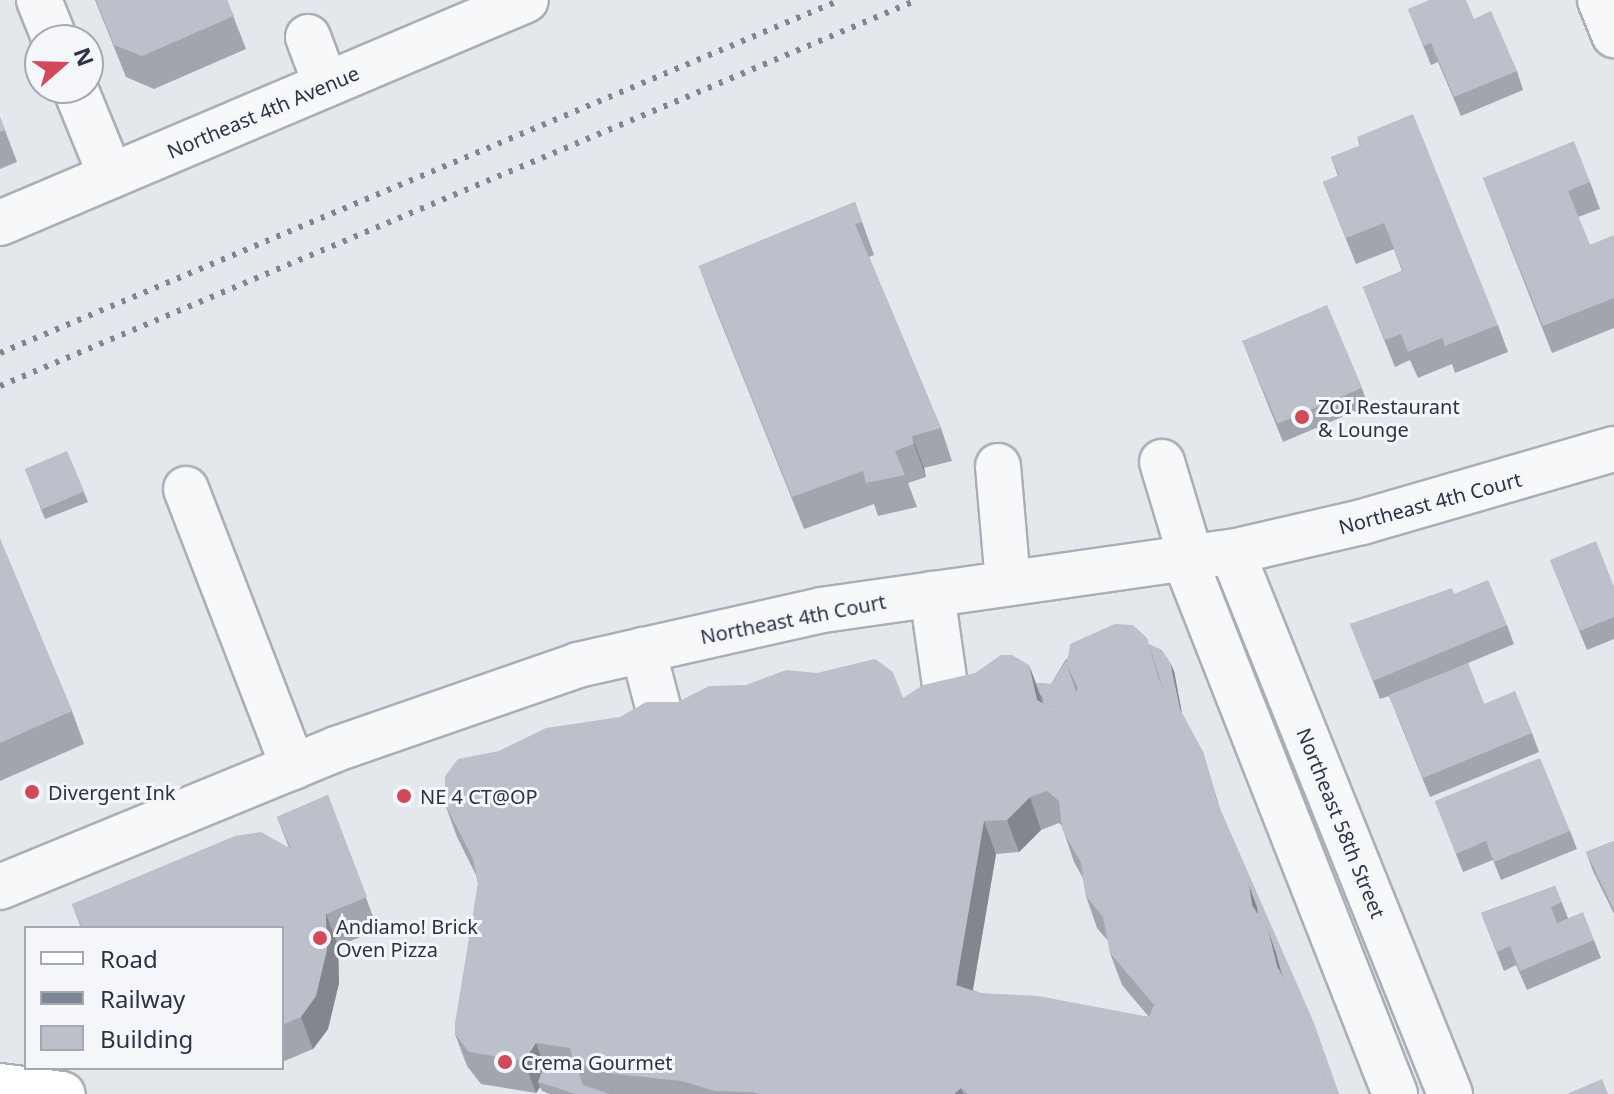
<!DOCTYPE html>
<style>
body{margin:0}
#map{position:relative;width:1614px;height:1094px;overflow:hidden;background:#e4e7ec;font-family:"Noto Sans",sans-serif}
div>[style]{position:absolute}
.roads{filter:drop-shadow(2px 0 #a9aeb7) drop-shadow(-2px 0 #a9aeb7) drop-shadow(0 2px #a9aeb7) drop-shadow(0 -2px #a9aeb7)}
.minor>*{height:44px;margin:-22px;padding:0 22px;transform-origin:22px;border-radius:22px;background:#f7f8fa}
.major>*{height:44px;margin:-22px;padding:0 22px;transform-origin:22px;border-radius:22px;background:#fff}
.rail>*{height:6px;margin-top:-3px;transform-origin:0;background:repeating-linear-gradient(90deg,#7d8696 0 4px,transparent 0 12px)}
.wall>*{inset:0;background:#a1a5ae}
.shaded-wall>*{inset:0;background:#83868d}
.building>*{inset:0;background:#bbc0ca;transform-origin:0 0}
.dots>*{width:22px;height:22px;translate:-50% -50%;box-sizing:border-box;border:4px solid #f4f6f9;border-radius:50%}
span{translate:-50% -50%;white-space:nowrap;text-align:center;line-height:1.15;-webkit-text-stroke:6px #f4f6f9;paint-order:stroke}
.street-label{font-size:20px;color:#2b3445}
.poi-label{font-size:20px;color:#2b3445}
.left{translate:0 -50%;text-align:left}
.legend{position:absolute;left:24px;top:926px;width:260px;height:144px;box-sizing:border-box;background:#f4f6f9;border:2px solid #a4a8b1;margin:0;padding:10px 14px;list-style:none;font-size:24px;color:#2b3445}
.legend li{display:flex;align-items:center;gap:16px;height:40px}
.legend b{width:40px;border:2px solid #a4a8b1}
.north{position:absolute;left:24px;top:24px;width:80px;height:80px;box-sizing:border-box;background:#f4f6f9;border:2px solid #a4a8b1;border-radius:50%;rotate:70deg;font-size:22px;font-weight:700;line-height:32px;text-align:center;color:#2b3445}
.north::after{content:'';display:block;margin:auto;width:28px;height:36px;background:#d1495b;clip-path:polygon(50% 0,100% 100%,50% 72%,0 100%)}
</style>
<div id="map">
<div class="roads">
<div class="minor">
<div style="left:39px;top:0;width:43px;rotate:68.2deg"></div>
<div style="left:1600px;top:0;width:38px;rotate:68deg"></div>
<div style="left:308px;top:37px;width:51px;rotate:69.4deg"></div>
<div style="left:75px;top:88px;width:95px;rotate:67.8deg"></div>
<div style="left:0;top:223px;width:571px;rotate:-22.97deg"></div>
<div style="left:1162px;top:462px;width:100px;rotate:73.2deg"></div>
<div style="left:998px;top:466px;width:117px;rotate:85.1deg"></div>
<div style="left:186px;top:489px;width:298px;rotate:68.9deg"></div>
<div style="left:1232px;top:552px;width:584px;rotate:68.09deg"></div>
<div style="left:1185px;top:560px;width:574px;rotate:68.53deg"></div>
<div style="left:932px;top:594px;width:120px;rotate:81.9deg"></div>
<div style="left:643px;top:650px;width:86px;rotate:75.2deg"></div>
<div style="left:0;top:887px;width:363px;rotate:-22.3deg"></div>
<div style="left:336px;top:749px;width:256px;rotate:-19.1deg"></div>
<div style="left:578px;top:665px;width:250px;rotate:-12.7deg"></div>
<div style="left:822px;top:610px;width:414px;rotate:-8.1deg"></div>
<div style="left:1232px;top:552px;width:133px;rotate:-13deg"></div>
<div style="left:1362px;top:522px;width:262px;rotate:-16.2deg"></div>
</div>
<div class="major">
<div style="left:0;top:1086px;width:63px;rotate:7.4deg"></div>
</div>
</div>
<div class="rail">
<div style="left:0;top:353px;width:911px;rotate:-22.79deg"></div>
<div style="left:0;top:386px;width:995px;rotate:-22.83deg"></div>
</div>
<div class="wall">
<div style="clip-path:polygon(95px 0,227px 0,246px 49px,154px 89px,126px 77px)"></div>
<div style="clip-path:polygon(1408px 9px,1474px 19px,1517px 71px,1523px 90px,1461px 116px,1438px 62px,1431px 65px)"></div>
<div style="clip-path:polygon(0 117px,17px 162px,0 169px)"></div>
<div style="clip-path:polygon(1357px 137px,1498px 325px,1508px 352px,1455px 373px,1452px 364px,1418px 378px,1410px 360px,1395px 367px,1363px 287px,1402px 271px,1394px 249px,1356px 264px,1323px 182px,1338px 176px,1331px 157px,1360px 146px)"></div>
<div style="clip-path:polygon(1483px 178px,1590px 182px,1600px 209px,1578px 217px,1590px 245px,1614px 236px,1614px 328px,1552px 353px)"></div>
<div style="clip-path:polygon(855px 202px,874px 255px,869px 257px,941px 428px,952px 461px,924px 468px,926px 477px,908px 483px,917px 507px,878px 516px,874px 504px,804px 529px,711px 298px,699px 266px)"></div>
<div style="clip-path:polygon(1242px 340px,1362px 388px,1368px 406px,1283px 442px)"></div>
<div style="clip-path:polygon(25px 469px,84px 492px,88px 502px,45px 519px)"></div>
<div style="clip-path:polygon(0 539px,72px 711px,84px 744px,0 781px)"></div>
<div style="clip-path:polygon(1550px 560px,1614px 587px,1614px 639px,1587px 650px)"></div>
<div style="clip-path:polygon(1454px 594px,1507px 625px,1514px 644px,1468px 663px,1484px 704px,1532px 733px,1539px 752px,1430px 797px,1389px 696px,1380px 699px,1350px 624px)"></div>
<div style="clip-path:polygon(evenodd,1149px 644px,1174px 671px,1182px 714px,1203px 752px,1220px 809px,1339px 1094px,550px 1094px,542px 1091px,540px 1087px,536px 1093px,481px 1084px,467px 1066px,455px 1034px,478px 883px,476px 875px,457px 837px,445px 804px,903px 698px,1029px 665px,1036px 683px,1051px 684px,1066px 659px,1149px 644px,1059px 823px,1062px 826px,1074px 862px,1083px 878px,1086px 896px,1097px 928px,1108px 941px,1110px 953px,1122px 985px,1149px 1017px,980px 993px,973px 990px,996px 854px,1019px 852px,1041px 830px,1059px 823px)"></div>
<div style="clip-path:polygon(328px 795px,378px 930px,338px 946px,339px 983px,328px 1029px,313px 1049px,282px 1062px,282px 928px,81px 928px,72px 904px,289px 848px,277px 817px)"></div>
<div style="clip-path:polygon(1435px 801px,1570px 831px,1577px 849px,1501px 880px,1493px 860px,1463px 872px)"></div>
<div style="clip-path:polygon(1614px 841px,1614px 914px,1593px 871px,1586px 852px)"></div>
<div style="clip-path:polygon(1555px 886px,1568px 918px,1594px 940px,1601px 958px,1527px 990px,1516px 965px,1504px 971px,1481px 913px)"></div>
</div>
<div class="shaded-wall">
<div style="clip-path:polygon(912px 436px,924px 468px,926px 477px,914px 444px)"></div>
<div style="clip-path:polygon(1170px 662px,1174px 671px,1183px 719px,1180px 709px)"></div>
<div style="clip-path:polygon(1029px 665px,1041px 698px,1049px 733px,1037px 700px)"></div>
<div style="clip-path:polygon(1030px 797px,1041px 830px,1019px 852px,1007px 820px)"></div>
<div style="clip-path:polygon(984px 821px,996px 854px,968px 1018px,956px 985px)"></div>
<div style="clip-path:polygon(1249px 885px,1261px 917px,1260px 928px,1252px 905px)"></div>
<div style="clip-path:polygon(326px 914px,338px 946px,339px 983px,328px 1029px,313px 1049px,301px 1017px)"></div>
<div style="clip-path:polygon(1268px 930px,1280px 962px,1286px 989px,1277px 966px)"></div>
<div style="clip-path:polygon(536px 1043px,548px 1076px,538px 1082px,540px 1087px,536px 1093px,524px 1061px)"></div>
<div style="clip-path:polygon(961px 1088px,963px 1094px,954px 1094px)"></div>
</div>
<div class="building">
<div style="clip-path:polygon(96px 0,227px 0,234px 16px,142px 56px,114px 45px)"></div>
<div style="clip-path:polygon(1429px 0,1466px 0,1474px 19px,1491px 11px,1517px 71px,1454px 97px,1431px 43px,1424px 46px,1408px 9px)"></div>
<div style="clip-path:polygon(1413px 114px,1498px 325px,1445px 346px,1442px 338px,1408px 352px,1401px 334px,1385px 340px,1363px 287px,1403px 271px,1384px 223px,1346px 238px,1323px 182px,1339px 175px,1331px 157px,1361px 145px,1357px 137px)"></div>
<div style="clip-path:polygon(0 117px,5px 130px,0 132px)"></div>
<div style="clip-path:polygon(1574px 141px,1590px 182px,1568px 191px,1590px 245px,1614px 235px,1614px 298px,1543px 326px,1483px 178px)"></div>
<div style="clip-path:polygon(855px 202px,862px 222px,855px 224px,941px 428px,912px 436px,914px 444px,895px 451px,905px 475px,866px 483px,863px 471px,792px 497px,699px 266px)"></div>
<div style="left:1327px;top:305px;width:90px;height:92px;rotate:67deg"></div>
<div style="left:67px;top:451px;width:44px;height:46px;rotate:67deg"></div>
<div style="clip-path:polygon(0 539px,72px 711px,0 743px)"></div>
<div style="clip-path:polygon(1596px 541px,1614px 587px,1614px 617px,1580px 631px,1550px 560px)"></div>
<div style="clip-path:polygon(1488px 580px,1507px 625px,1373px 681px,1350px 624px,1452px 588px,1454px 594px)"></div>
<div style="clip-path:polygon(evenodd,1115px 624px,1133px 625px,1147px 638px,1158px 677px,1249px 885px,1252px 905px,1268px 930px,1277px 966px,1298px 1004px,1331px 1094px,968px 1094px,961px 1088px,954px 1094px,760px 1094px,751px 1092px,715px 1091px,682px 1081px,607px 1073px,574px 1062px,570px 1048px,536px 1043px,524px 1061px,469px 1052px,455px 1034px,455px 1023px,478px 883px,473px 859px,445px 804px,445px 776px,458px 759px,499px 751px,546px 728px,620px 717px,646px 702px,678px 702px,709px 686px,746px 685px,786px 670px,817px 673px,875px 659px,893px 672px,903px 698px,923px 685px,975px 673px,1001px 655px,1012px 655px,1029px 665px,1037px 700px,1051px 708px,1072px 700px,1078px 688px,1067px 665px,1070px 644px,1115px 624px,1047px 791px,1059px 801px,1062px 829px,1081px 863px,1086px 896px,1103px 917px,1110px 953px,1154px 1005px,1149px 1017px,1038px 996px,980px 993px,956px 985px,984px 821px,1007px 820px,1030px 797px,1047px 791px)"></div>
<div style="clip-path:polygon(1149px 644px,1162px 650px,1170px 662px,1180px 709px,1203px 752px,1218px 804px,1314px 1023px,1339px 1094px,1331px 1094px,1298px 1004px,1282px 975px,1276px 953px,1268px 930px,1258px 915px,1257px 907px,1249px 885px,1163px 689px)"></div>
<div style="clip-path:polygon(1068px 658px,1067px 665px,1076px 692px,1072px 700px,1051px 708px,1043px 703px,1043px 697px,1040px 694px,1036px 683px,1051px 684px)"></div>
<div style="clip-path:polygon(1468px 663px,1484px 704px,1515px 691px,1532px 733px,1423px 778px,1389px 695px)"></div>
<div style="clip-path:polygon(1540px 758px,1570px 831px,1494px 862px,1486px 841px,1456px 854px,1435px 801px)"></div>
<div style="clip-path:polygon(328px 795px,367px 897px,326px 914px,327px 950px,316px 996px,301px 1017px,282px 1025px,282px 928px,82px 928px,72px 904px,235px 836px,261px 832px,291px 849px,277px 817px)"></div>
<div style="clip-path:polygon(1614px 841px,1614px 910px,1586px 852px)"></div>
<div style="clip-path:polygon(1555px 886px,1562px 902px,1551px 907px,1557px 923px,1583px 912px,1594px 940px,1520px 971px,1510px 946px,1497px 952px,1481px 913px)"></div>
<div style="clip-path:polygon(544px 1066px,578px 1071px,583px 1085px,610px 1094px,576px 1094px,538px 1082px)"></div>
<div style="clip-path:polygon(1602px 1079px,1608px 1094px,1567px 1094px)"></div>
</div>
<div class="dots">
<div style="left:1302px;top:417px;background:#d1495b"></div>
<div style="left:32px;top:792px;background:#d1495b"></div>
<div style="left:404px;top:796px;background:#d1495b"></div>
<div style="left:320px;top:938px;background:#d1495b"></div>
<div style="left:505px;top:1062px;background:#d1495b"></div>
</div>
<div class="street-label">
<span style="left:263px;top:112px;rotate:-23deg">Northeast 4th Avenue</span>
<span style="left:1430px;top:503px;rotate:-15deg">Northeast 4th Court</span>
<span style="left:793px;top:619px;rotate:-11deg">Northeast 4th Court</span>
<span style="left:1341px;top:823px;rotate:68deg">Northeast 58th Street</span>
</div>
<div class="poi-label">
<span class="left" style="left:1318px;top:418px">ZOI Restaurant<br>&amp; Lounge</span>
<span class="left" style="left:48px;top:792px">Divergent Ink</span>
<span class="left" style="left:420px;top:796px">NE 4 CT@OP</span>
<span class="left" style="left:336px;top:938px">Andiamo! Brick<br>Oven Pizza</span>
<span class="left" style="left:521px;top:1062px">Crema Gourmet</span>
</div>
<ul class="legend">
<li><b style="height:10px;background:#fff"></b>Road</li>
<li><b style="height:10px;background:#7d8696"></b>Railway</li>
<li><b style="height:22px;background:#bbc0ca"></b>Building</li>
</ul>
<div class="north">N</div>
</div>
